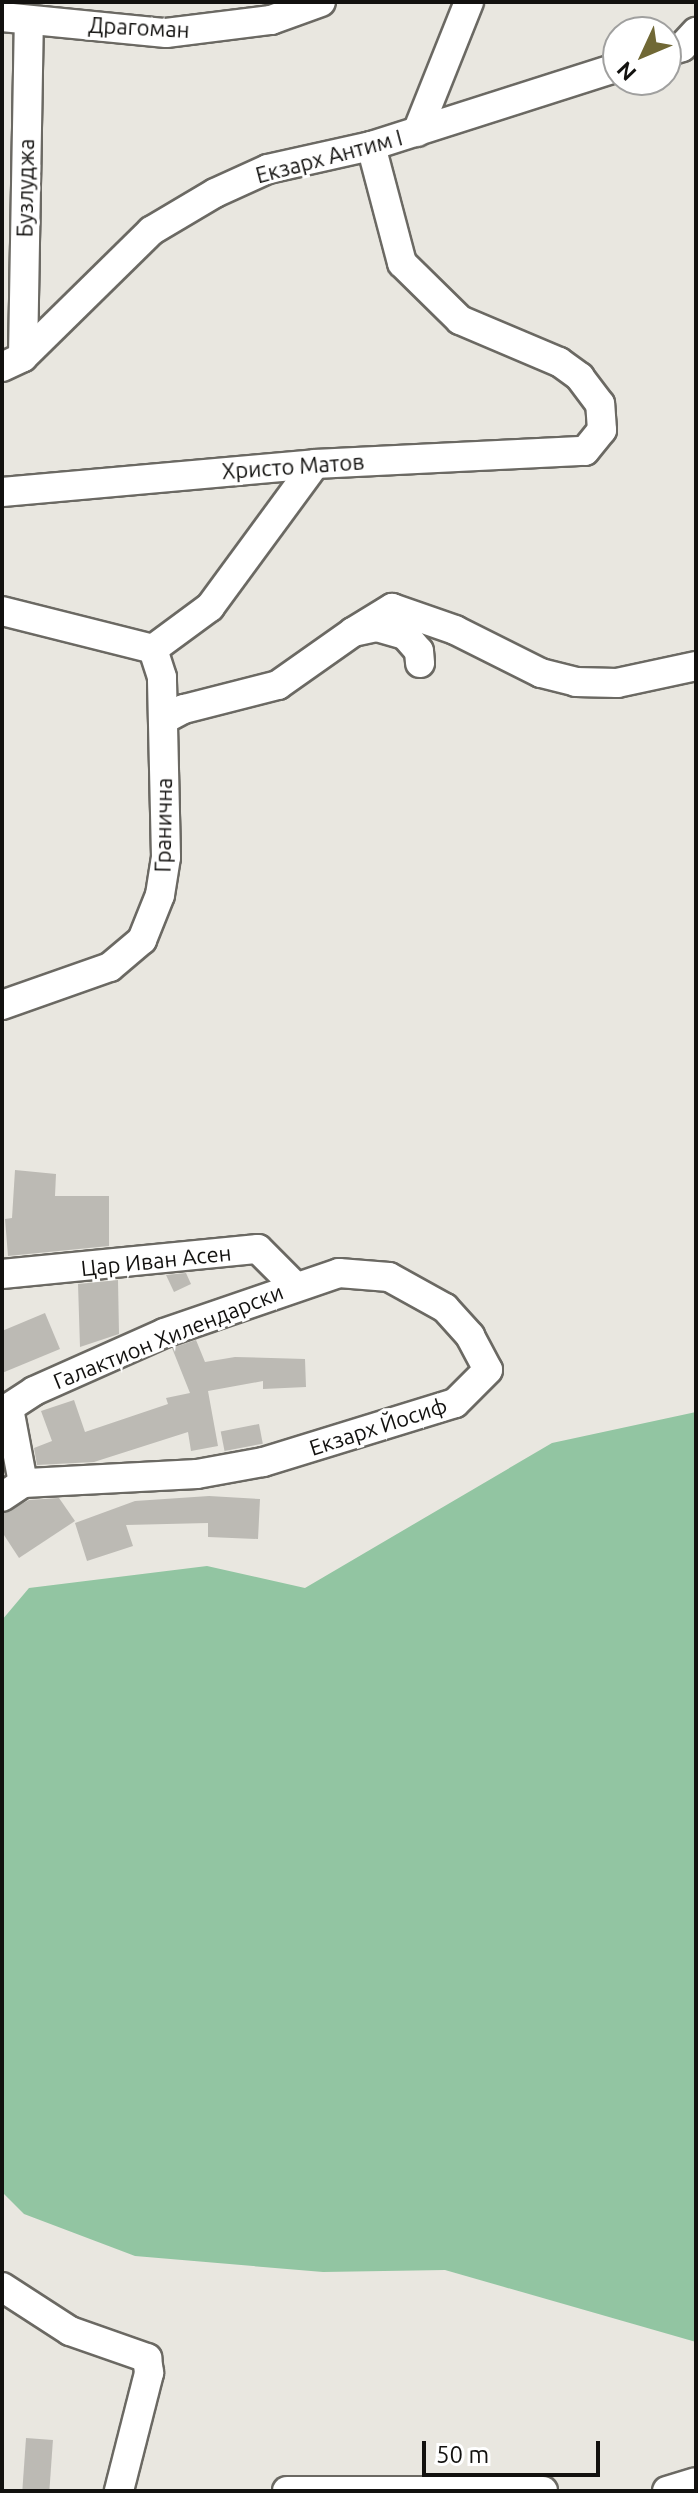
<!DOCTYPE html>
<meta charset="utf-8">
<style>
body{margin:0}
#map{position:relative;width:698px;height:2493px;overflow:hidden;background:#e9e7e0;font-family:Ubuntu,sans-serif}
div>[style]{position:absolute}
.forest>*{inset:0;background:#92c5a2}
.building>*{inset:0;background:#bcbab4;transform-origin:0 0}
.roads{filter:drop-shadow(2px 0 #6b6963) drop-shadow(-2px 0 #6b6963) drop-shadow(0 2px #6b6963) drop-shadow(0 -2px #6b6963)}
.minor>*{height:28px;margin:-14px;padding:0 14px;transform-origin:14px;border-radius:14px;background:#fff}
span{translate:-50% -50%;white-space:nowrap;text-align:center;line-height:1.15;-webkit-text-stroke:6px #fff;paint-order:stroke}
.street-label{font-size:22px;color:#12110f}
.frame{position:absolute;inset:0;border:4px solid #12110f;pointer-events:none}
.north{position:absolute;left:602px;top:16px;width:80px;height:80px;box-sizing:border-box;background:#fff;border:2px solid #a0a09f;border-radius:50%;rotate:226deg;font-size:22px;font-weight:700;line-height:32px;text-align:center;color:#12110f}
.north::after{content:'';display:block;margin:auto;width:28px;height:36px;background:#706835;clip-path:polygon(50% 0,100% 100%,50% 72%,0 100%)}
.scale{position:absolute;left:422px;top:2441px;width:178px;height:36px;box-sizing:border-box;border:4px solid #12110f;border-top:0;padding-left:10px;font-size:24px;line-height:28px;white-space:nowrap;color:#12110f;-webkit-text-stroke:6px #fff;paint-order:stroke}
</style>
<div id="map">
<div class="forest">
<div style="clip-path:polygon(696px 1412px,696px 2342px,445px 2270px,323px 2272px,135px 2256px,24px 2214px,2px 2192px,2px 1620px,29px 1588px,207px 1566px,305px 1588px,552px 1443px)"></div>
</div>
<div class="building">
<div style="clip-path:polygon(15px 1170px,56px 1174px,55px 1196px,109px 1196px,109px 1246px,8px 1256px,5px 1219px,12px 1218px)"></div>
<div style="clip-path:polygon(186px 1273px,191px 1284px,174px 1292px,166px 1275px)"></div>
<div style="clip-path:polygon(118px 1280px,119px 1334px,80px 1347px,78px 1284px)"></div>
<div style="clip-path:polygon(45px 1313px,60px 1349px,2px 1373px,2px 1331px)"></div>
<div style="clip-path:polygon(196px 1340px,205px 1362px,235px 1357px,305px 1359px,306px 1387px,263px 1389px,263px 1381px,208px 1391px,218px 1446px,191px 1451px,188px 1432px,94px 1462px,37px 1465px,34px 1448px,52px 1441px,41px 1411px,74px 1400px,85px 1432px,168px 1404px,166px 1398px,190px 1393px,172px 1348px)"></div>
<div style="left:259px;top:1424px;width:20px;height:39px;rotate:79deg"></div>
<div style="clip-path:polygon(209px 1496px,260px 1499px,258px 1539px,208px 1537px,208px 1523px,126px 1525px,133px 1546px,87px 1561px,75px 1523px,135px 1501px)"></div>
<div style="clip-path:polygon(59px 1498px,75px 1521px,19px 1558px,2px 1532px,2px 1514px,29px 1500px)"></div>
<div style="left:26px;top:2438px;width:27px;height:53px;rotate:4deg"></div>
</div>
<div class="roads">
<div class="minor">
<div style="left:2px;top:17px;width:165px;rotate:5.6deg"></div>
<div style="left:166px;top:33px;width:106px;rotate:-7.1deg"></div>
<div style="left:271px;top:20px;width:53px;rotate:-19.8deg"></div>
<div style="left:666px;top:52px;width:17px;rotate:-17deg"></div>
<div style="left:682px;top:47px;width:21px;rotate:-47deg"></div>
<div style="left:417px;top:132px;width:140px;rotate:-68.2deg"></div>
<div style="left:23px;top:357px;width:337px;rotate:-89deg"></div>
<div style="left:2px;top:367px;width:23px;rotate:-25deg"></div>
<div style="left:23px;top:357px;width:180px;rotate:-44.5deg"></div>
<div style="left:151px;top:231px;width:74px;rotate:-30.7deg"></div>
<div style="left:215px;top:193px;width:58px;rotate:-24.4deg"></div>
<div style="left:268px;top:169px;width:106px;rotate:-12.6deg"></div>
<div style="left:371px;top:146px;width:259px;rotate:-17.7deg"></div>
<div style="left:2px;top:492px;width:314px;rotate:-5.1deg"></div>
<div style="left:315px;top:464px;width:270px;rotate:-2.8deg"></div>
<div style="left:585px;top:451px;width:27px;rotate:-51deg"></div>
<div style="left:602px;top:430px;width:26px;rotate:-94deg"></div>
<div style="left:600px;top:404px;width:34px;rotate:-127deg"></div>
<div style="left:580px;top:377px;width:26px;rotate:-144deg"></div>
<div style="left:559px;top:362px;width:108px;rotate:-157deg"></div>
<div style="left:460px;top:320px;width:81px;rotate:-135.5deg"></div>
<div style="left:402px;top:263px;width:121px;rotate:-104.8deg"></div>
<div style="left:2px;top:611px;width:156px;rotate:14.1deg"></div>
<div style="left:153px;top:649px;width:71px;rotate:-36.4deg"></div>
<div style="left:210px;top:607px;width:177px;rotate:-53.7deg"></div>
<div style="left:353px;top:632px;width:46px;rotate:-31.6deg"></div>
<div style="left:392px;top:608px;width:67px;rotate:19.2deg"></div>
<div style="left:455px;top:630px;width:96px;rotate:26.6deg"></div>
<div style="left:541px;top:673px;width:36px;rotate:14deg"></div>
<div style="left:576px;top:682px;width:41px;rotate:1.4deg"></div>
<div style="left:617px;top:683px;width:81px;rotate:-12.1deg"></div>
<div style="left:163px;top:720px;width:24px;rotate:-28deg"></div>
<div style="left:184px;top:709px;width:97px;rotate:-14.3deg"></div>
<div style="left:278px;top:685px;width:92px;rotate:-35.2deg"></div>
<div style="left:353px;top:632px;width:25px;rotate:-12deg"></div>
<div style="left:377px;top:627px;width:29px;rotate:16deg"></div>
<div style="left:405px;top:635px;width:21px;rotate:49deg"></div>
<div style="left:419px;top:651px;width:12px;rotate:85deg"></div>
<div style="left:2px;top:1005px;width:114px;rotate:-19.4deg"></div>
<div style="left:110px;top:967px;width:42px;rotate:-40.2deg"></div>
<div style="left:142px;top:940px;width:48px;rotate:-68.2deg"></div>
<div style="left:160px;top:895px;width:38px;rotate:-81deg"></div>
<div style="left:166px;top:857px;width:180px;rotate:-91.3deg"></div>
<div style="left:162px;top:677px;width:29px;rotate:-108deg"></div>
<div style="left:2px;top:1274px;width:257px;rotate:-5.6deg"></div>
<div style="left:258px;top:1249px;width:51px;rotate:45deg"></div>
<div style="left:2px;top:1412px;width:38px;rotate:-33deg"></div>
<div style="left:34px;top:1391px;width:142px;rotate:-24deg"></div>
<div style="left:164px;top:1333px;width:185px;rotate:-18.9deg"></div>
<div style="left:339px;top:1273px;width:50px;rotate:4.6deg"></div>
<div style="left:389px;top:1277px;width:64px;rotate:29deg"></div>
<div style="left:445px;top:1308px;width:38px;rotate:48deg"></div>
<div style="left:470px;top:1336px;width:38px;rotate:62deg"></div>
<div style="left:488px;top:1370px;width:47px;rotate:135deg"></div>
<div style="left:455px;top:1403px;width:201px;rotate:162.9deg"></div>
<div style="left:263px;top:1462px;width:67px;rotate:169.7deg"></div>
<div style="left:197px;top:1474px;width:174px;rotate:177deg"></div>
<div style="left:2px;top:1497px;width:25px;rotate:-34deg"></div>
<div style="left:23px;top:1483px;width:76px;rotate:-100.6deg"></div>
<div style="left:2px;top:2287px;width:81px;rotate:32.9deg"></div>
<div style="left:70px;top:2331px;width:82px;rotate:19.3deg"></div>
<div style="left:147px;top:2358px;width:15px;rotate:82deg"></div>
<div style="left:149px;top:2373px;width:122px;rotate:104.3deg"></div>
<div style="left:287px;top:2491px;width:256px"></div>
<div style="left:667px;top:2491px;width:30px;rotate:-17deg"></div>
</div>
</div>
<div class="street-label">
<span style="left:139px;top:27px;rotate:3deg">Драгоман</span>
<span style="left:329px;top:156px;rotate:-15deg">Екзарх Антим I</span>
<span style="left:25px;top:188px;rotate:-89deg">Бузлуджа</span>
<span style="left:293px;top:466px;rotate:-4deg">Христо Матов</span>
<span style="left:163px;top:825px;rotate:-89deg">Гранична</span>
<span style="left:156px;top:1260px;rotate:-6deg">Цар Иван Асен</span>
<span style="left:168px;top:1336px;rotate:-22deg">Галактион Хилендарски</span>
<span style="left:378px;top:1426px;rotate:-18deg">Екзарх Йосиф</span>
</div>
<div class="frame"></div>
<div class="north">N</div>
<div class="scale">50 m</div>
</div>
